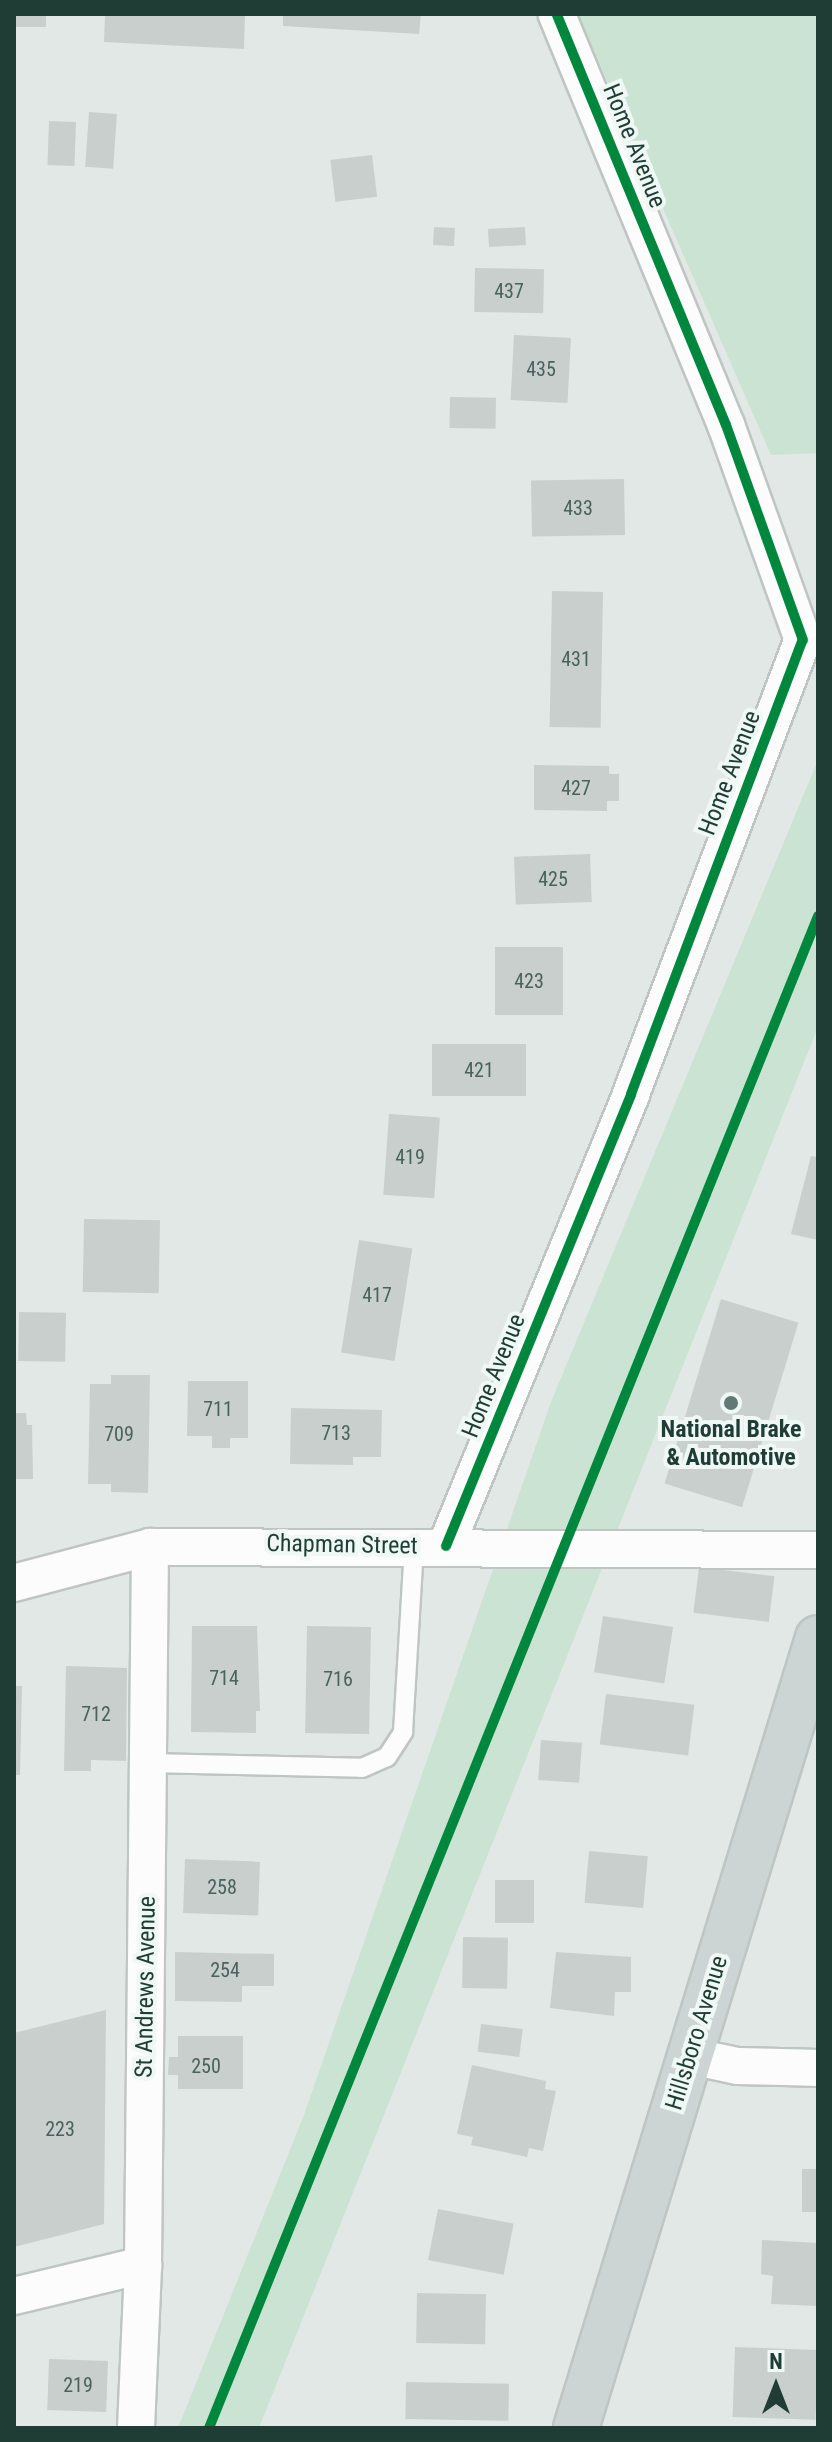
<!DOCTYPE html>
<style>
body{margin:0}
#map{position:relative;width:832px;height:2442px;overflow:hidden;background:#e2e8e5;font-family:"Roboto Condensed",sans-serif}
div>[style]{position:absolute}
.green>*{inset:0;background:#cae3d2}
.building>*{inset:0;background:#c9cfcd;transform-origin:0 0}
.roads{filter:drop-shadow(2px 0 #bfc5c2) drop-shadow(-2px 0 #bfc5c2) drop-shadow(0 2px #bfc5c2) drop-shadow(0 -2px #bfc5c2)}
.lane>*{height:18px;margin:-9px;padding:0 9px;transform-origin:9px;border-radius:9px;background:#fbfcfb}
.street>*{height:36px;margin:-18px;padding:0 18px;transform-origin:18px;border-radius:18px;background:#fbfcfb}
.primary>*{height:44px;margin:-22px;padding:0 22px;transform-origin:22px;border-radius:22px;background:#ccd5d3}
.cycleway>*{height:10px;margin:-5px;padding:0 5px;transform-origin:5px;border-radius:5px;background:#00873e}
.dots>*{width:22px;height:22px;translate:-50% -50%;box-sizing:border-box;border:4px solid #eff8f4;border-radius:50%}
span{translate:-50% -50%;white-space:nowrap;text-align:center;line-height:1.15;-webkit-text-stroke:8px #eff8f4;paint-order:stroke}
.number-label{font-size:20px;color:#4a625c}
.number-label span{-webkit-text-stroke-width:0}
.street-label{font-size:24px;color:#1f3d35}
.poi-label{font-size:24px;color:#1f3d35;font-weight:700}
.frame{position:absolute;inset:0;border:16px solid #1f3d35;pointer-events:none}
.north{position:absolute;left:736px;top:2346px;width:80px;height:80px;-webkit-text-stroke:6px #eff8f4;paint-order:stroke;rotate:0deg;font-size:22px;font-weight:700;line-height:32px;text-align:center;color:#1f3d35}
.north::after{content:'';display:block;margin:auto;width:28px;height:36px;background:#1f3d35;clip-path:polygon(50% 0,100% 100%,50% 72%,0 100%)}
</style>
<div id="map">
<div class="green">
<div style="clip-path:polygon(578px 14px,818px 14px,818px 453px,771px 455px)"></div>
<div style="clip-path:polygon(818px 760px,818px 1027px,259px 2428px,178px 2428px,304px 2115px,551px 1402px)"></div>
</div>
<div class="building">
<div style="left:14px;top:14px;width:32px;height:13px"></div>
<div style="clip-path:polygon(105px 14px,245px 14px,244px 49px,104px 42px)"></div>
<div style="clip-path:polygon(283px 14px,421px 14px,419px 34px,283px 26px)"></div>
<div style="left:89px;top:112px;width:28px;height:55px;rotate:4deg"></div>
<div style="left:49px;top:121px;width:27px;height:44px;rotate:2deg"></div>
<div style="left:372px;top:155px;width:42px;height:42px;rotate:83deg"></div>
<div style="left:434px;top:227px;width:21px;height:18px;rotate:3deg"></div>
<div style="left:525px;top:227px;width:18px;height:37px;rotate:87deg"></div>
<div style="left:475px;top:268px;width:69px;height:44px;rotate:1deg"></div>
<div style="left:514px;top:335px;width:57px;height:65px;rotate:3deg"></div>
<div style="left:450px;top:397px;width:46px;height:31px;rotate:1deg"></div>
<div style="left:624px;top:479px;width:56px;height:93px;rotate:89deg"></div>
<div style="left:552px;top:591px;width:51px;height:136px;rotate:1deg"></div>
<div style="clip-path:polygon(534px 765px,609px 766px,609px 774px,619px 774px,619px 801px,607px 801px,607px 811px,534px 810px)"></div>
<div style="left:590px;top:854px;width:48px;height:76px;rotate:88deg"></div>
<div style="left:495px;top:947px;width:68px;height:68px"></div>
<div style="left:432px;top:1044px;width:94px;height:52px"></div>
<div style="left:389px;top:1114px;width:51px;height:81px;rotate:4deg"></div>
<div style="clip-path:polygon(811px 1156px,818px 1157px,818px 1240px,791px 1234px)"></div>
<div style="left:84px;top:1219px;width:76px;height:73px;rotate:1deg"></div>
<div style="left:359px;top:1240px;width:54px;height:114px;rotate:9deg"></div>
<div style="left:721px;top:1299px;width:81px;height:193px;rotate:17deg"></div>
<div style="left:19px;top:1312px;width:47px;height:49px;rotate:1deg"></div>
<div style="clip-path:polygon(111px 1375px,150px 1375px,148px 1493px,111px 1492px,111px 1484px,88px 1484px,90px 1384px,111px 1384px)"></div>
<div style="clip-path:polygon(188px 1381px,248px 1381px,248px 1438px,230px 1438px,230px 1448px,212px 1448px,212px 1436px,187px 1436px)"></div>
<div style="clip-path:polygon(291px 1408px,382px 1410px,381px 1457px,353px 1457px,353px 1465px,290px 1464px)"></div>
<div style="clip-path:polygon(14px 1413px,26px 1413px,27px 1425px,32px 1425px,33px 1479px,14px 1479px)"></div>
<div style="left:699px;top:1567px;width:76px;height:46px;rotate:7deg"></div>
<div style="left:603px;top:1616px;width:71px;height:57px;rotate:9deg"></div>
<div style="clip-path:polygon(192px 1626px,257px 1626px,260px 1711px,256px 1711px,256px 1733px,191px 1732px)"></div>
<div style="left:307px;top:1626px;width:64px;height:107px;rotate:1deg"></div>
<div style="clip-path:polygon(66px 1666px,127px 1668px,126px 1761px,91px 1760px,91px 1771px,64px 1771px)"></div>
<div style="clip-path:polygon(14px 1686px,22px 1686px,20px 1775px,14px 1775px)"></div>
<div style="left:606px;top:1694px;width:89px;height:51px;rotate:7deg"></div>
<div style="left:541px;top:1740px;width:41px;height:40px;rotate:4deg"></div>
<div style="left:589px;top:1851px;width:59px;height:52px;rotate:5deg"></div>
<div style="left:185px;top:1859px;width:75px;height:54px;rotate:2deg"></div>
<div style="left:495px;top:1880px;width:39px;height:43px"></div>
<div style="left:463px;top:1937px;width:45px;height:51px;rotate:1deg"></div>
<div style="clip-path:polygon(175px 1952px,274px 1954px,274px 1986px,242px 1986px,242px 2002px,175px 2001px)"></div>
<div style="clip-path:polygon(556px 1952px,631px 1957px,631px 1992px,615px 1992px,614px 2016px,550px 2008px)"></div>
<div style="clip-path:polygon(106px 2010px,104px 2224px,14px 2247px,14px 2033px)"></div>
<div style="left:481px;top:2024px;width:42px;height:28px;rotate:7deg"></div>
<div style="clip-path:polygon(178px 2036px,243px 2036px,243px 2089px,178px 2089px,178px 2075px,168px 2075px,169px 2057px,178px 2057px)"></div>
<div style="clip-path:polygon(472px 2065px,546px 2081px,545px 2089px,556px 2091px,543px 2151px,529px 2148px,527px 2157px,471px 2145px,473px 2137px,457px 2134px)"></div>
<div style="left:802px;top:2169px;width:16px;height:43px"></div>
<div style="left:438px;top:2209px;width:77px;height:52px;rotate:11deg"></div>
<div style="clip-path:polygon(762px 2240px,818px 2243px,818px 2306px,771px 2304px,773px 2276px,761px 2274px)"></div>
<div style="left:417px;top:2293px;width:69px;height:50px;rotate:1deg"></div>
<div style="left:735px;top:2347px;width:83px;height:70px;rotate:2deg"></div>
<div style="left:49px;top:2359px;width:59px;height:51px;rotate:2deg"></div>
<div style="left:406px;top:2382px;width:103px;height:37px;rotate:1deg"></div>
</div>
<div class="roads">
<div class="lane">
<div style="left:148px;top:1763px;width:214px;rotate:1.3deg"></div>
<div style="left:362px;top:1768px;width:27px;rotate:-24deg"></div>
<div style="left:387px;top:1757px;width:30px;rotate:-57deg"></div>
<div style="left:403px;top:1732px;width:186px;rotate:-86.6deg"></div>
</div>
<div class="street">
<div style="left:446px;top:1546px;width:488px;rotate:-67.7deg"></div>
<div style="left:631px;top:1094px;width:485px;rotate:-69.3deg"></div>
<div style="left:803px;top:640px;width:228px;rotate:-109.7deg"></div>
<div style="left:726px;top:425px;width:444px;rotate:-112.4deg"></div>
<div style="left:14px;top:1583px;width:141px;rotate:-14.8deg"></div>
<div style="left:150px;top:1547px;width:668px;rotate:0.26deg"></div>
<div style="left:690px;top:2056px;width:49px;rotate:11.8deg"></div>
<div style="left:738px;top:2066px;width:80px;rotate:1.4deg"></div>
<div style="left:14px;top:2296px;width:133px;rotate:-13.5deg"></div>
<div style="left:136px;top:2428px;width:163px;rotate:-87.5deg"></div>
<div style="left:143px;top:2265px;width:718px;rotate:-89.44deg"></div>
</div>
<div class="primary">
<div style="left:576px;top:2428px;width:826px;rotate:-72.97deg"></div>
</div>
</div>
<div class="cycleway">
<div style="left:446px;top:1546px;width:488px;rotate:-67.7deg"></div>
<div style="left:631px;top:1094px;width:485px;rotate:-69.3deg"></div>
<div style="left:803px;top:640px;width:228px;rotate:-109.7deg"></div>
<div style="left:726px;top:425px;width:444px;rotate:-112.4deg"></div>
<div style="left:209px;top:2428px;width:1630px;rotate:-68.06deg"></div>
</div>
<div class="dots">
<div style="left:731px;top:1403px;background:#637973"></div>
</div>
<div class="number-label">
<span style="left:509px;top:291px">437</span>
<span style="left:541px;top:369px">435</span>
<span style="left:578px;top:508px">433</span>
<span style="left:576px;top:659px">431</span>
<span style="left:576px;top:788px">427</span>
<span style="left:553px;top:879px">425</span>
<span style="left:529px;top:981px">423</span>
<span style="left:479px;top:1070px">421</span>
<span style="left:410px;top:1157px">419</span>
<span style="left:377px;top:1295px">417</span>
<span style="left:218px;top:1409px">711</span>
<span style="left:336px;top:1433px">713</span>
<span style="left:119px;top:1434px">709</span>
<span style="left:224px;top:1678px">714</span>
<span style="left:338px;top:1679px">716</span>
<span style="left:96px;top:1714px">712</span>
<span style="left:222px;top:1887px">258</span>
<span style="left:225px;top:1970px">254</span>
<span style="left:206px;top:2066px">250</span>
<span style="left:60px;top:2129px">223</span>
<span style="left:78px;top:2385px">219</span>
</div>
<div class="street-label">
<span style="left:634px;top:146px;rotate:68deg">Home Avenue</span>
<span style="left:730px;top:773px;rotate:-69deg">Home Avenue</span>
<span style="left:494px;top:1376px;rotate:-68deg">Home Avenue</span>
<span style="left:342px;top:1545px;rotate:1deg">Chapman Street</span>
<span style="left:146px;top:1987px;rotate:-89deg">St Andrews Avenue</span>
<span style="left:697px;top:2033px;rotate:-73deg">Hillsboro Avenue</span>
</div>
<div class="poi-label">
<span style="left:731px;top:1444px">National Brake<br>&amp; Automotive</span>
</div>
<div class="frame"></div>
<div class="north">N</div>
</div>
